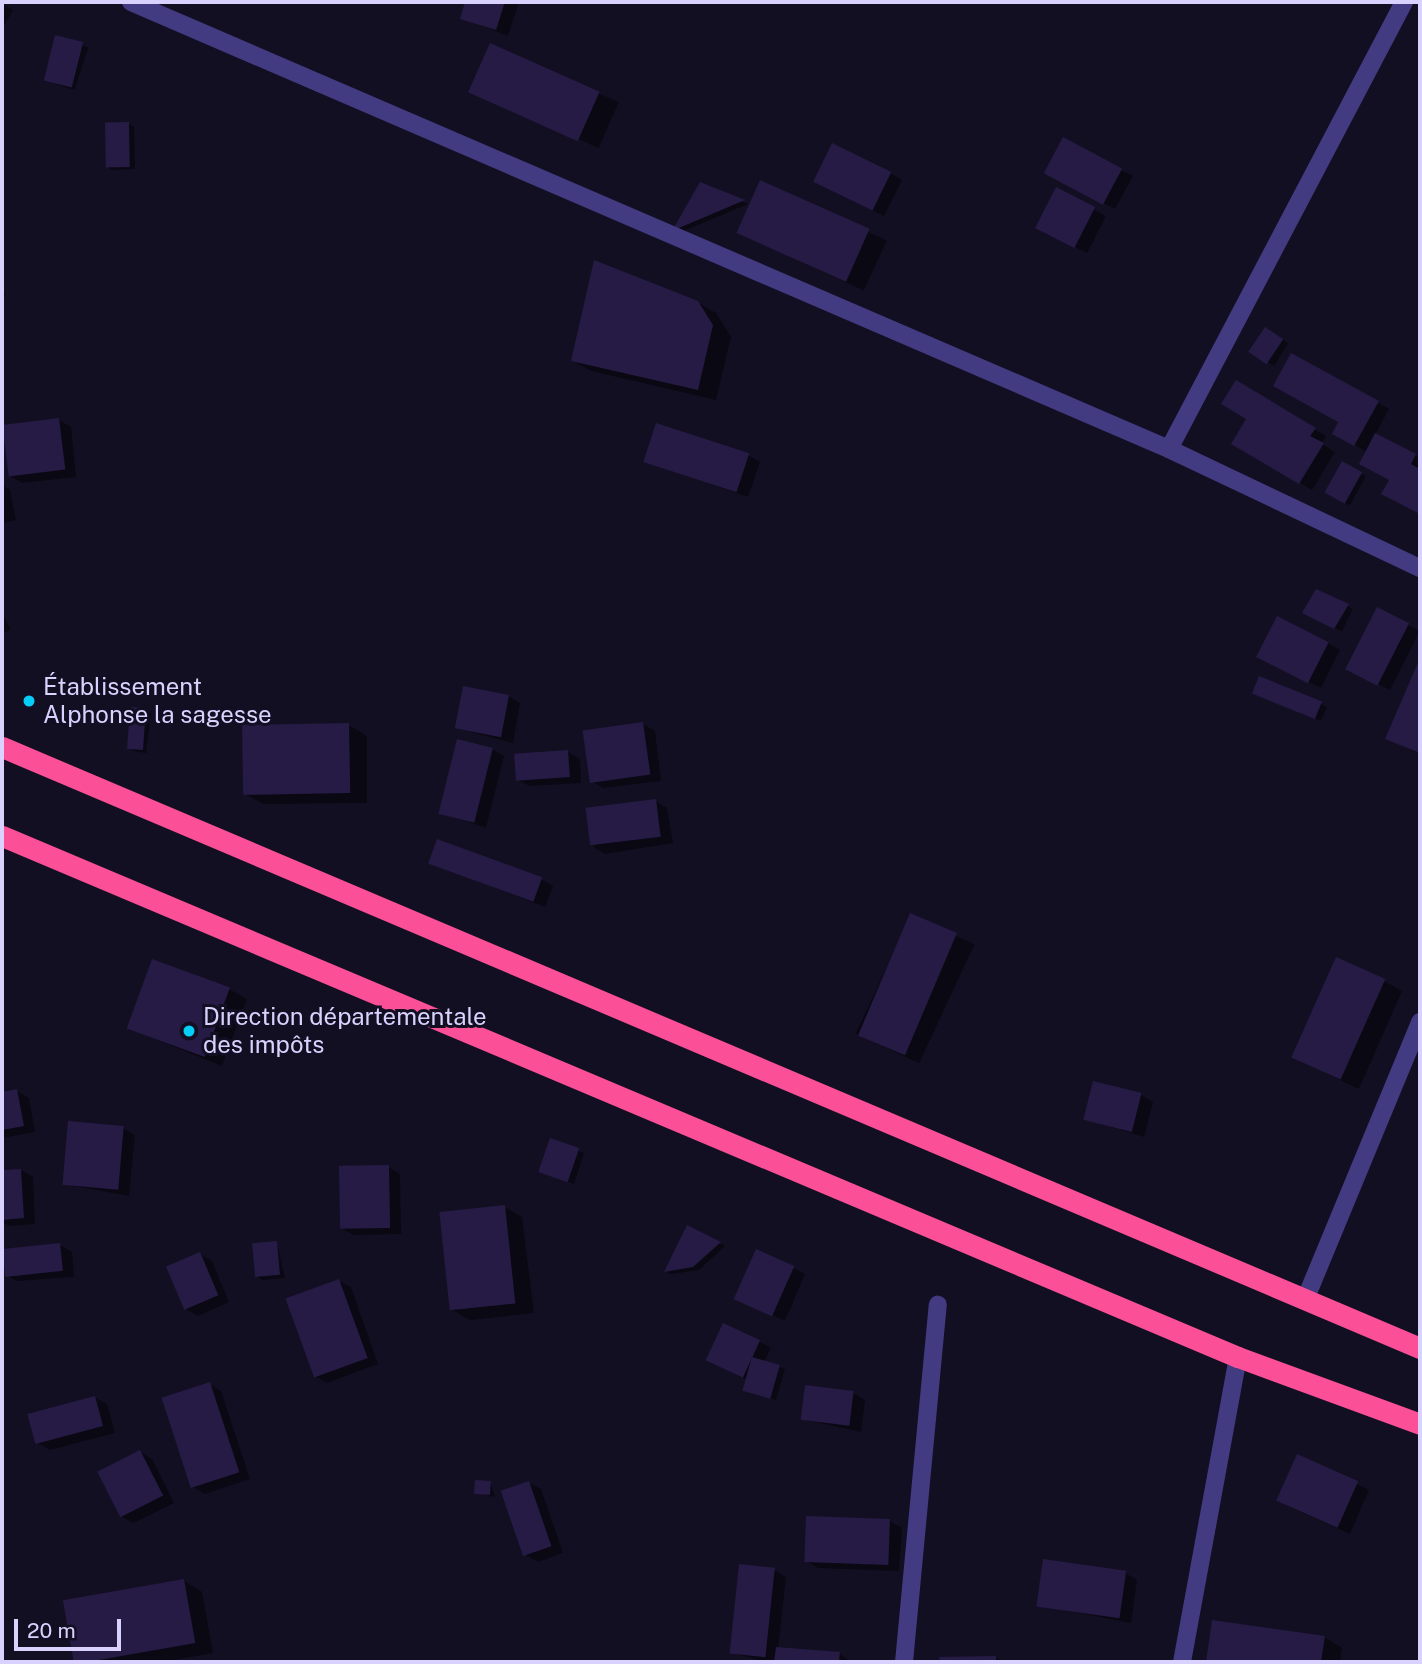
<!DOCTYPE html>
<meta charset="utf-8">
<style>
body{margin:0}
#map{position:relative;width:1422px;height:1664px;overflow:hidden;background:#130f23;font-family:"Public Sans",sans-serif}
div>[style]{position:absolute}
.shadow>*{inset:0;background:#0007;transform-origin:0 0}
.building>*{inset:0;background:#261b44;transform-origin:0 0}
.street>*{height:18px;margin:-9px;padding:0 9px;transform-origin:9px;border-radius:9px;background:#423b81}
.highway>*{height:21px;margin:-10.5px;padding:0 10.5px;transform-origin:10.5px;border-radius:10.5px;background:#fb5097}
.dots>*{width:19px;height:19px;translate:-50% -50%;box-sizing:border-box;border:4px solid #130f23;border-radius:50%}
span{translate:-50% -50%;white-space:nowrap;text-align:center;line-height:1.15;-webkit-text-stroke:6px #130f23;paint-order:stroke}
.poi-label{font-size:24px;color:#dad2fe}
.left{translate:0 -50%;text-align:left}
.frame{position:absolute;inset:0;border:4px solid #dad2fe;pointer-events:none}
.scale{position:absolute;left:14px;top:1619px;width:107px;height:32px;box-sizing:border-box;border:4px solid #dad2fe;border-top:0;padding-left:9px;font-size:21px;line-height:24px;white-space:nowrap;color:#dad2fe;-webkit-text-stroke:5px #130f23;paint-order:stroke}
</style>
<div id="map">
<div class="shadow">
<div style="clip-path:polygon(467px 2px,519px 2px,508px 36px,462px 18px)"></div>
<div style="clip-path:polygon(2px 3px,13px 10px,2px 29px)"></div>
<div style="left:57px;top:37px;width:33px;height:45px;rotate:18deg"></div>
<div style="left:490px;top:45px;width:141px;height:50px;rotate:24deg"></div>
<div style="clip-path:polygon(128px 124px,134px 127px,135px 169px,113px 170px,107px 167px)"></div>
<div style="clip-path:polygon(1121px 170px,1133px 176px,1115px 209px,1058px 179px)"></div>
<div style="clip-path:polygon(890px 173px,902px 180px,884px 216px,827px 188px)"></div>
<div style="left:761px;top:182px;width:139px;height:55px;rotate:25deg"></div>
<div style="clip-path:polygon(701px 185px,748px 204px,679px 233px,675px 230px)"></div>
<div style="clip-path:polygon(1057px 190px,1106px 216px,1087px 253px,1049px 234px)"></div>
<div style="clip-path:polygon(2px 292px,5px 294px,2px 312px)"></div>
<div style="clip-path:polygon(697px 302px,716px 313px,731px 337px,716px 400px,591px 371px,573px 361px)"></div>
<div style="left:1265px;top:329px;width:27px;height:27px;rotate:31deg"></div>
<div style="clip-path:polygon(1292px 356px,1389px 409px,1375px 435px,1420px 458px,1420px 513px,1395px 500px,1391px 480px,1367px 452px,1334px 433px,1341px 422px)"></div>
<div style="clip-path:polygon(1236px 382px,1326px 436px,1322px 444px,1335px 452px,1312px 490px,1233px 444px,1249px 418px)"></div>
<div style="clip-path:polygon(59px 420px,71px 427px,76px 477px,22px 483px,10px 476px)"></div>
<div style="clip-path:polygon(748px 455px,760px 462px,748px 497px,645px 461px)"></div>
<div style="left:1343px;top:464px;width:26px;height:33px;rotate:29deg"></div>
<div style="clip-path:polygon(2px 485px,10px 490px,16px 520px,2px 523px)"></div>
<div style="left:1316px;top:591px;width:41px;height:25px;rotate:26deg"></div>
<div style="clip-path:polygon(1377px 609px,1420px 631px,1390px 690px,1359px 675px)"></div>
<div style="clip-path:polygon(2px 614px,11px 629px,2px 634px)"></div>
<div style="clip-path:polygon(1328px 643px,1340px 650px,1321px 688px,1270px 663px)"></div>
<div style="clip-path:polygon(1420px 663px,1420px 754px,1387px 738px)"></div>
<div style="clip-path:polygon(508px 696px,520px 703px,513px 743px,456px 728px)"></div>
<div style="clip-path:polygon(1259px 696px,1321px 704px,1327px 707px,1321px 721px)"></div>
<div style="clip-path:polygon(145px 710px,151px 713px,146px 753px,133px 751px,127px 748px)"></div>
<div style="clip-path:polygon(643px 724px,655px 731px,661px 781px,603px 788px,591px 781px)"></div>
<div style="clip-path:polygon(349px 725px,367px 736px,367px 803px,263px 804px,244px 793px)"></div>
<div style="clip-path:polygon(492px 749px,504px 756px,486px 828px,441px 813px)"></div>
<div style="clip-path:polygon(568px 752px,580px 759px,581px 783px,529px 786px,517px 779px)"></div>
<div style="clip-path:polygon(655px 801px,667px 808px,673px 843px,605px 854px,593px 847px)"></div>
<div style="clip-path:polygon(430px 863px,541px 879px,553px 886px,545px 907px)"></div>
<div style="left:911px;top:915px;width:70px;height:131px;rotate:25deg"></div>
<div style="clip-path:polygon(1384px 981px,1402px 991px,1359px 1089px,1292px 1057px)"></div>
<div style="clip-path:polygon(229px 989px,247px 999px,222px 1066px,128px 1028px)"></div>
<div style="clip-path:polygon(17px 1091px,29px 1098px,35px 1132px,2px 1138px,2px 1094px)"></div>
<div style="clip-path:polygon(1141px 1095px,1153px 1102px,1144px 1137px,1086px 1119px)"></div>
<div style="clip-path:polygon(123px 1128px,135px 1135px,129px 1196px,64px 1184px)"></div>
<div style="clip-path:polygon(551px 1141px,584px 1153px,574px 1184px,546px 1174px)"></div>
<div style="clip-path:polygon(388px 1167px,400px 1174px,401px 1234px,353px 1235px,341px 1228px)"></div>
<div style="clip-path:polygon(21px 1170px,33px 1177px,35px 1224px,9px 1226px,2px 1222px,2px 1172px)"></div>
<div style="clip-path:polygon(504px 1207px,522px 1217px,534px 1313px,470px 1320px,452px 1310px)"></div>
<div style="clip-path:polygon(688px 1227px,725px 1246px,699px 1270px,671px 1274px,666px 1272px)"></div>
<div style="clip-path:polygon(277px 1243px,285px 1278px,262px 1280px,257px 1276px)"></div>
<div style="clip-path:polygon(60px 1245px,72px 1252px,74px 1277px,17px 1281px,5px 1275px)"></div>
<div style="clip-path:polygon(200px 1254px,212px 1261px,229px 1302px,198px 1316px,186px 1309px)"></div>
<div style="clip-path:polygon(793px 1268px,805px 1274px,785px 1321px,736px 1298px)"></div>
<div style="clip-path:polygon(339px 1281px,351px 1287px,378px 1364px,327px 1383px,315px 1376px)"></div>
<div style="clip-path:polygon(759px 1341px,771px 1348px,764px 1362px,785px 1369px,776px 1400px,745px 1390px,748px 1380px,720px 1366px)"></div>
<div style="clip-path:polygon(209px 1384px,221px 1391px,250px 1479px,205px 1494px,193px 1487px)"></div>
<div style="clip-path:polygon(853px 1393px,865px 1400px,861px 1432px,802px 1419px)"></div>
<div style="clip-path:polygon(95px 1398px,107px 1404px,115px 1433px,50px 1450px,38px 1443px)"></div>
<div style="clip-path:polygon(140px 1452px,152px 1459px,174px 1503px,133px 1523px,121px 1516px)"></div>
<div style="clip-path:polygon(1298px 1456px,1369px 1490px,1350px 1534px,1290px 1507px)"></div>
<div style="clip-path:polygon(490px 1482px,495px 1497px,476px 1493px)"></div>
<div style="clip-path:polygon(529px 1483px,541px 1489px,563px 1553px,538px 1562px,526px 1555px)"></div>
<div style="clip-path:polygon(890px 1521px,902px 1528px,899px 1571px,818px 1568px,806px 1561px)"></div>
<div style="clip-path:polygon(774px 1570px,786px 1577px,778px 1649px,840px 1654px,851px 1662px,766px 1662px,730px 1652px)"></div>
<div style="clip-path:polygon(1125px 1573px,1137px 1580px,1131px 1623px,1038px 1605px)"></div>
<div style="clip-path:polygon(184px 1581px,202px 1592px,213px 1653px,163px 1662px,76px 1662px,65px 1603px)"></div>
<div style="clip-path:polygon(1213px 1622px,1324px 1637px,1342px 1648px,1340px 1662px,1208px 1662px)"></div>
<div style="clip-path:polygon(995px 1657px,1004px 1662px,941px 1662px,941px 1659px)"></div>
</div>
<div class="building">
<div style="clip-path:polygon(465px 2px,505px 2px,496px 30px,460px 19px)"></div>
<div style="left:55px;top:35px;width:29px;height:47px;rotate:14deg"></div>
<div style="left:490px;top:43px;width:120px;height:54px;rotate:24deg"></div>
<div style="left:129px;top:122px;width:45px;height:24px;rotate:89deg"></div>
<div style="left:1063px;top:137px;width:67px;height:41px;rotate:28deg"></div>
<div style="left:832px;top:143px;width:66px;height:43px;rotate:26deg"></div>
<div style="left:760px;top:180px;width:120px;height:58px;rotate:24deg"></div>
<div style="clip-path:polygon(700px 182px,745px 200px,672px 231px)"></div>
<div style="left:1056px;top:187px;width:44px;height:46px;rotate:27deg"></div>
<div style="clip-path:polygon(594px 260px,698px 301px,713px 325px,698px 390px,571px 361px)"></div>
<div style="left:1265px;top:327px;width:22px;height:30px;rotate:34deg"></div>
<div style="clip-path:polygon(1291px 353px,1379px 401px,1354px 446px,1332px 434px,1338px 422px,1273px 386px)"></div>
<div style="clip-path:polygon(1236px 380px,1316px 428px,1310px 436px,1324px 443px,1299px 484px,1231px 444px,1246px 419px,1221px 404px)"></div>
<div style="left:59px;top:418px;width:52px;height:57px;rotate:83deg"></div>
<div style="left:656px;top:423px;width:98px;height:41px;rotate:18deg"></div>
<div style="clip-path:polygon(1375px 433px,1416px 454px,1411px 464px,1420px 469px,1420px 514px,1381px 494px,1389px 480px,1359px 464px)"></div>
<div style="left:1342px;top:461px;width:23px;height:36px;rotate:29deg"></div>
<div style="clip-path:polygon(1316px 589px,1349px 604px,1334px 629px,1302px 613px)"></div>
<div style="left:1377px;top:607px;width:36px;height:70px;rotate:27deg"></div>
<div style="left:1277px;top:616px;width:58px;height:46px;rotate:27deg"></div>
<div style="clip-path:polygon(1420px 658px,1420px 753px,1385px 739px)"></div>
<div style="left:1259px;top:676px;width:68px;height:19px;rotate:22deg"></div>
<div style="left:463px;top:686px;width:47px;height:43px;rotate:11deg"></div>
<div style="left:130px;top:707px;width:16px;height:42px;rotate:4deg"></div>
<div style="left:643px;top:722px;width:53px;height:61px;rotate:82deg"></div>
<div style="left:349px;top:723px;width:70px;height:107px;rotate:89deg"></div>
<div style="left:457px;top:739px;width:37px;height:77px;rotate:14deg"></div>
<div style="left:568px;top:750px;width:27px;height:54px;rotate:86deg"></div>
<div style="left:656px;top:799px;width:38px;height:71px;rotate:83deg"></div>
<div style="left:437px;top:839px;width:112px;height:26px;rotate:20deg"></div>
<div style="left:910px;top:913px;width:51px;height:133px;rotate:23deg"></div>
<div style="left:1336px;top:957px;width:54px;height:110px;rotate:24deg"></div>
<div style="left:152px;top:959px;width:83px;height:74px;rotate:20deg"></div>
<div style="left:1093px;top:1081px;width:50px;height:40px;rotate:14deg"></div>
<div style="clip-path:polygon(17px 1089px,24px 1126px,2px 1130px,2px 1092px)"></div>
<div style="left:68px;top:1121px;width:56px;height:64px;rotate:5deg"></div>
<div style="left:550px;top:1138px;width:31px;height:36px;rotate:19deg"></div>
<div style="left:389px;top:1165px;width:63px;height:50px;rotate:89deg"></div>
<div style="clip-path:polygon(21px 1169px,24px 1218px,2px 1220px,2px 1170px)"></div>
<div style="left:505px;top:1205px;width:99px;height:66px;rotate:84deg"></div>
<div style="clip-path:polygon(687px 1225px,721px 1242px,693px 1267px,664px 1272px)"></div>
<div style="left:277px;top:1241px;width:34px;height:25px;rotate:85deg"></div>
<div style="left:60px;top:1243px;width:28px;height:58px;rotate:84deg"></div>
<div style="left:756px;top:1249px;width:42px;height:55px;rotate:24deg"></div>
<div style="left:200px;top:1252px;width:47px;height:37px;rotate:67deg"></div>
<div style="left:339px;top:1279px;width:84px;height:57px;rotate:70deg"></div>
<div style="left:723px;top:1323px;width:41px;height:41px;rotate:25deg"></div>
<div style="left:752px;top:1357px;width:29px;height:35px;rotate:16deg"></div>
<div style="left:210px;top:1382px;width:95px;height:51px;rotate:72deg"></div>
<div style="left:805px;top:1385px;width:49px;height:35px;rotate:7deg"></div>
<div style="left:95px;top:1396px;width:31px;height:70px;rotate:75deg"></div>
<div style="left:140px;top:1450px;width:51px;height:48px;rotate:63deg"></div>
<div style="left:1297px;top:1454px;width:67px;height:51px;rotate:24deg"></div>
<div style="left:475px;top:1480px;width:16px;height:14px;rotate:4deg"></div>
<div style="left:529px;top:1481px;width:69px;height:30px;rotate:71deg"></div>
<div style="left:806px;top:1516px;width:84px;height:46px;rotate:2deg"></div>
<div style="left:1043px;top:1559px;width:84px;height:48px;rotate:8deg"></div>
<div style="left:739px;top:1564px;width:36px;height:90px;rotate:6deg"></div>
<div style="left:184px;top:1579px;width:65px;height:123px;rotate:80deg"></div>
<div style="clip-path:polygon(1212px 1620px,1325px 1636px,1321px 1662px,1206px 1662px)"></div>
<div style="clip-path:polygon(776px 1647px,840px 1652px,839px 1662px,774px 1662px)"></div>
<div style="clip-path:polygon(996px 1656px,996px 1662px,940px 1662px,939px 1657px)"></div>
</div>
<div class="street">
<div style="left:131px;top:2px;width:1130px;rotate:23.3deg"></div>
<div style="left:1169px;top:449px;width:278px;rotate:25.4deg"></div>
<div style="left:1169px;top:449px;width:505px;rotate:-62.27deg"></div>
<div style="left:1305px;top:1300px;width:301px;rotate:-67.5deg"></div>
<div style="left:904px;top:1662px;width:359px;rotate:-84.6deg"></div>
<div style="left:1182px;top:1662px;width:310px;rotate:-79.6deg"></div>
</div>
<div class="highway">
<div style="left:2px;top:747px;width:1540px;rotate:22.97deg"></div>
<div style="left:2px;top:836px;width:1341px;rotate:22.86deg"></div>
<div style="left:1238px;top:1357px;width:194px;rotate:20.2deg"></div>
</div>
<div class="dots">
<div style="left:29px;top:701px;background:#06cef6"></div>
<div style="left:189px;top:1031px;background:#06cef6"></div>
</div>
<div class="poi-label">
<span class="left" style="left:43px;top:701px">Établissement<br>Alphonse la sagesse</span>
<span class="left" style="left:203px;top:1031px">Direction départementale<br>des impôts</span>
</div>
<div class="frame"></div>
<div class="scale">20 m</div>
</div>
